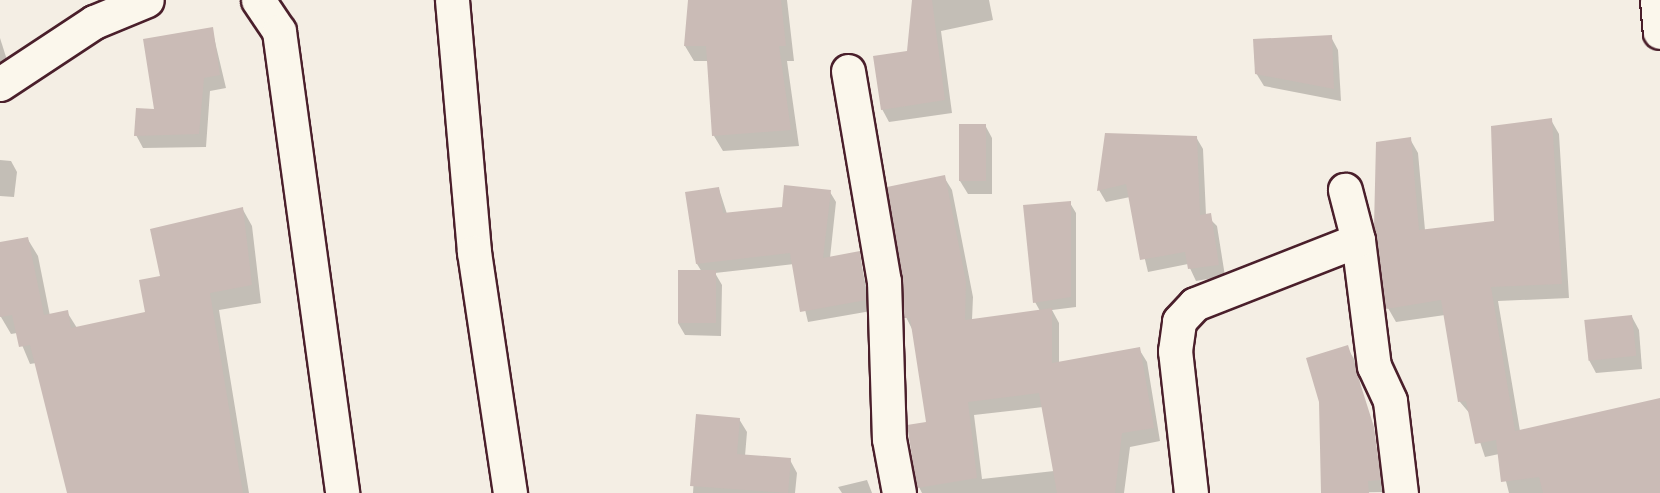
<!DOCTYPE html>
<style>
body{margin:0}
#map{position:relative;width:1660px;height:493px;overflow:hidden;background:#f4eee4;font-family:"Playpen Sans",sans-serif}
div>[style]{position:absolute}
.shadow>*{inset:0;background:#0003}
.building>*{inset:0;background:#cabbb6;transform-origin:0 0}
.roads{filter:drop-shadow(2px 0 #4a1f2b) drop-shadow(-2px 0 #4a1f2b) drop-shadow(0 2px #4a1f2b) drop-shadow(0 -2px #4a1f2b)}
.minor>*{height:33px;margin:-16.5px;padding:0 16.5px;transform-origin:16.5px;border-radius:16.5px;background:#fbf7ec}
span{translate:-50% -50%;white-space:nowrap;text-align:center;line-height:1.15;-webkit-text-stroke:5px #fbf7ec;paint-order:stroke}
</style>
<div id="map">
<div class="shadow">
<div style="clip-path:polygon(690px 0,787px 0,794px 61px,787px 61px,799px 146px,723px 151px,714px 136px,709px 61px,694px 61px,685px 46px)"></div>
<div style="clip-path:polygon(913px 0,989px 0,993px 20px,941px 31px,952px 113px,889px 122px,882px 109px,908px 52px)"></div>
<div style="clip-path:polygon(212px 29px,226px 88px,210px 91px,206px 147px,143px 148px,136px 135px)"></div>
<div style="clip-path:polygon(1331px 37px,1338px 50px,1341px 101px,1264px 86px,1256px 73px)"></div>
<div style="clip-path:polygon(0 38px,7px 60px,0 63px)"></div>
<div style="clip-path:polygon(1551px 120px,1559px 134px,1569px 298px,1498px 301px,1520px 431px,1660px 399px,1660px 493px,1509px 493px,1499px 454px,1485px 457px,1471px 415px,1460px 402px,1445px 315px,1396px 322px,1388px 308px,1410px 139px,1418px 153px,1425px 230px,1496px 222px)"></div>
<div style="clip-path:polygon(985px 125px,992px 138px,992px 194px,968px 194px,960px 181px)"></div>
<div style="clip-path:polygon(1196px 137px,1203px 149px,1206px 215px,1217px 226px,1225px 276px,1196px 281px,1188px 264px,1148px 272px,1130px 197px,1106px 202px,1099px 190px)"></div>
<div style="clip-path:polygon(0 160px,11px 161px,17px 172px,14px 197px,0 196px)"></div>
<div style="clip-path:polygon(evenodd,944px 177px,952px 190px,973px 297px,972px 320px,1040px 311px,1035px 302px,1070px 203px,1076px 213px,1076px 307px,1052px 310px,1059px 323px,1059px 363px,1139px 349px,1147px 362px,1160px 441px,1130px 447px,1124px 493px,922px 493px,919px 487px,928px 423px,913px 331px,906px 317px,944px 177px,1043px 407px,1054px 471px,982px 479px,974px 415px,1043px 407px)"></div>
<div style="clip-path:polygon(719px 189px,727px 214px,783px 208px,830px 192px,836px 202px,830px 258px,859px 253px,871px 311px,808px 322px,794px 264px,715px 273px,722px 285px,721px 336px,685px 335px,678px 323px,702px 272px,697px 264px)"></div>
<div style="clip-path:polygon(242px 208px,252px 226px,261px 303px,219px 310px,249px 493px,69px 493px,36px 363px,30px 364px,17px 333px,11px 334px,1px 317px,0 244px,27px 238px,38px 256px,50px 316px,67px 312px,77px 328px,146px 313px,162px 277px)"></div>
<div style="clip-path:polygon(1632px 317px,1639px 330px,1642px 369px,1596px 373px,1589px 360px)"></div>
<div style="clip-path:polygon(1347px 347px,1354px 359px,1386px 492px,1323px 493px)"></div>
<div style="clip-path:polygon(698px 416px,739px 419px,747px 432px,745px 456px,790px 460px,797px 473px,795px 493px,693px 493px)"></div>
<div style="clip-path:polygon(867px 480px,872px 493px,842px 493px,838px 487px)"></div>
</div>
<div class="building">
<div style="clip-path:polygon(688px 0,781px 0,786px 46px,779px 46px,791px 130px,712px 136px,706px 46px,684px 46px)"></div>
<div style="clip-path:polygon(912px 0,932px 0,945px 100px,881px 110px,873px 56px,907px 51px)"></div>
<div style="clip-path:polygon(213px 27px,220px 75px,204px 78px,199px 134px,134px 136px,136px 108px,154px 109px,143px 39px)"></div>
<div style="clip-path:polygon(1332px 35px,1334px 89px,1255px 74px,1253px 39px)"></div>
<div style="clip-path:polygon(1552px 118px,1562px 284px,1491px 287px,1515px 431px,1660px 398px,1660px 493px,1543px 493px,1539px 477px,1501px 482px,1496px 440px,1475px 444px,1466px 401px,1458px 402px,1441px 300px,1386px 309px,1374px 227px,1376px 142px,1411px 137px,1419px 230px,1494px 221px,1491px 126px)"></div>
<div style="left:959px;top:124px;width:27px;height:57px"></div>
<div style="clip-path:polygon(1105px 133px,1197px 136px,1200px 215px,1211px 213px,1219px 265px,1188px 269px,1185px 252px,1140px 260px,1126px 184px,1097px 191px)"></div>
<div style="clip-path:polygon(945px 175px,966px 282px,965px 320px,1052px 308px,1052px 363px,1140px 347px,1154px 428px,1122px 433px,1115px 493px,1057px 493px,1039px 393px,968px 402px,977px 478px,917px 488px,907px 425px,926px 422px,910px 318px,904px 318px,887px 187px)"></div>
<div style="clip-path:polygon(784px 185px,831px 190px,823px 258px,860px 251px,866px 300px,800px 312px,790px 253px,696px 264px,685px 192px,719px 187px,723px 213px,782px 207px)"></div>
<div style="clip-path:polygon(1071px 201px,1071px 297px,1033px 303px,1023px 205px)"></div>
<div style="clip-path:polygon(243px 207px,252px 285px,210px 293px,243px 493px,67px 493px,30px 345px,19px 347px,12px 315px,0 317px,0 242px,28px 237px,44px 315px,68px 310px,71px 328px,145px 312px,139px 280px,160px 276px,150px 229px)"></div>
<div style="left:678px;top:270px;width:38px;height:53px"></div>
<div style="left:1632px;top:315px;width:41px;height:48px;rotate:84deg"></div>
<div style="clip-path:polygon(1348px 345px,1374px 427px,1381px 480px,1368px 481px,1369px 493px,1321px 493px,1319px 402px,1306px 358px)"></div>
<div style="clip-path:polygon(696px 414px,740px 418px,737px 454px,791px 458px,788px 493px,690px 486px)"></div>
</div>
<div class="roads">
<div class="minor">
<div style="left:258px;top:0;width:37px;rotate:56deg"></div>
<div style="left:279px;top:31px;width:466px;rotate:82.2deg"></div>
<div style="left:452px;top:0;width:253px;rotate:85deg"></div>
<div style="left:474px;top:252px;width:244px;rotate:81.5deg"></div>
<div style="left:1657px;top:0;width:32px;rotate:85deg"></div>
<div style="left:848px;top:71px;width:213px;rotate:80.3deg"></div>
<div style="left:884px;top:281px;width:158px;rotate:88.2deg"></div>
<div style="left:889px;top:439px;width:55px;rotate:79.5deg"></div>
<div style="left:0;top:84px;width:113px;rotate:-33.4deg"></div>
<div style="left:94px;top:22px;width:57px;rotate:-22.5deg"></div>
<div style="left:1358px;top:240px;width:127px;rotate:82.8deg"></div>
<div style="left:1374px;top:366px;width:38px;rotate:65deg"></div>
<div style="left:1390px;top:401px;width:93px;rotate:83.2deg"></div>
<div style="left:1191px;top:493px;width:143px;rotate:-96.4deg"></div>
<div style="left:1175px;top:351px;width:30px;rotate:-82deg"></div>
<div style="left:1179px;top:321px;width:23px;rotate:-47deg"></div>
<div style="left:1195px;top:304px;width:175px;rotate:-21.4deg"></div>
<div style="left:1358px;top:240px;width:52px;rotate:-104.6deg"></div>
</div>
</div>
</div>
